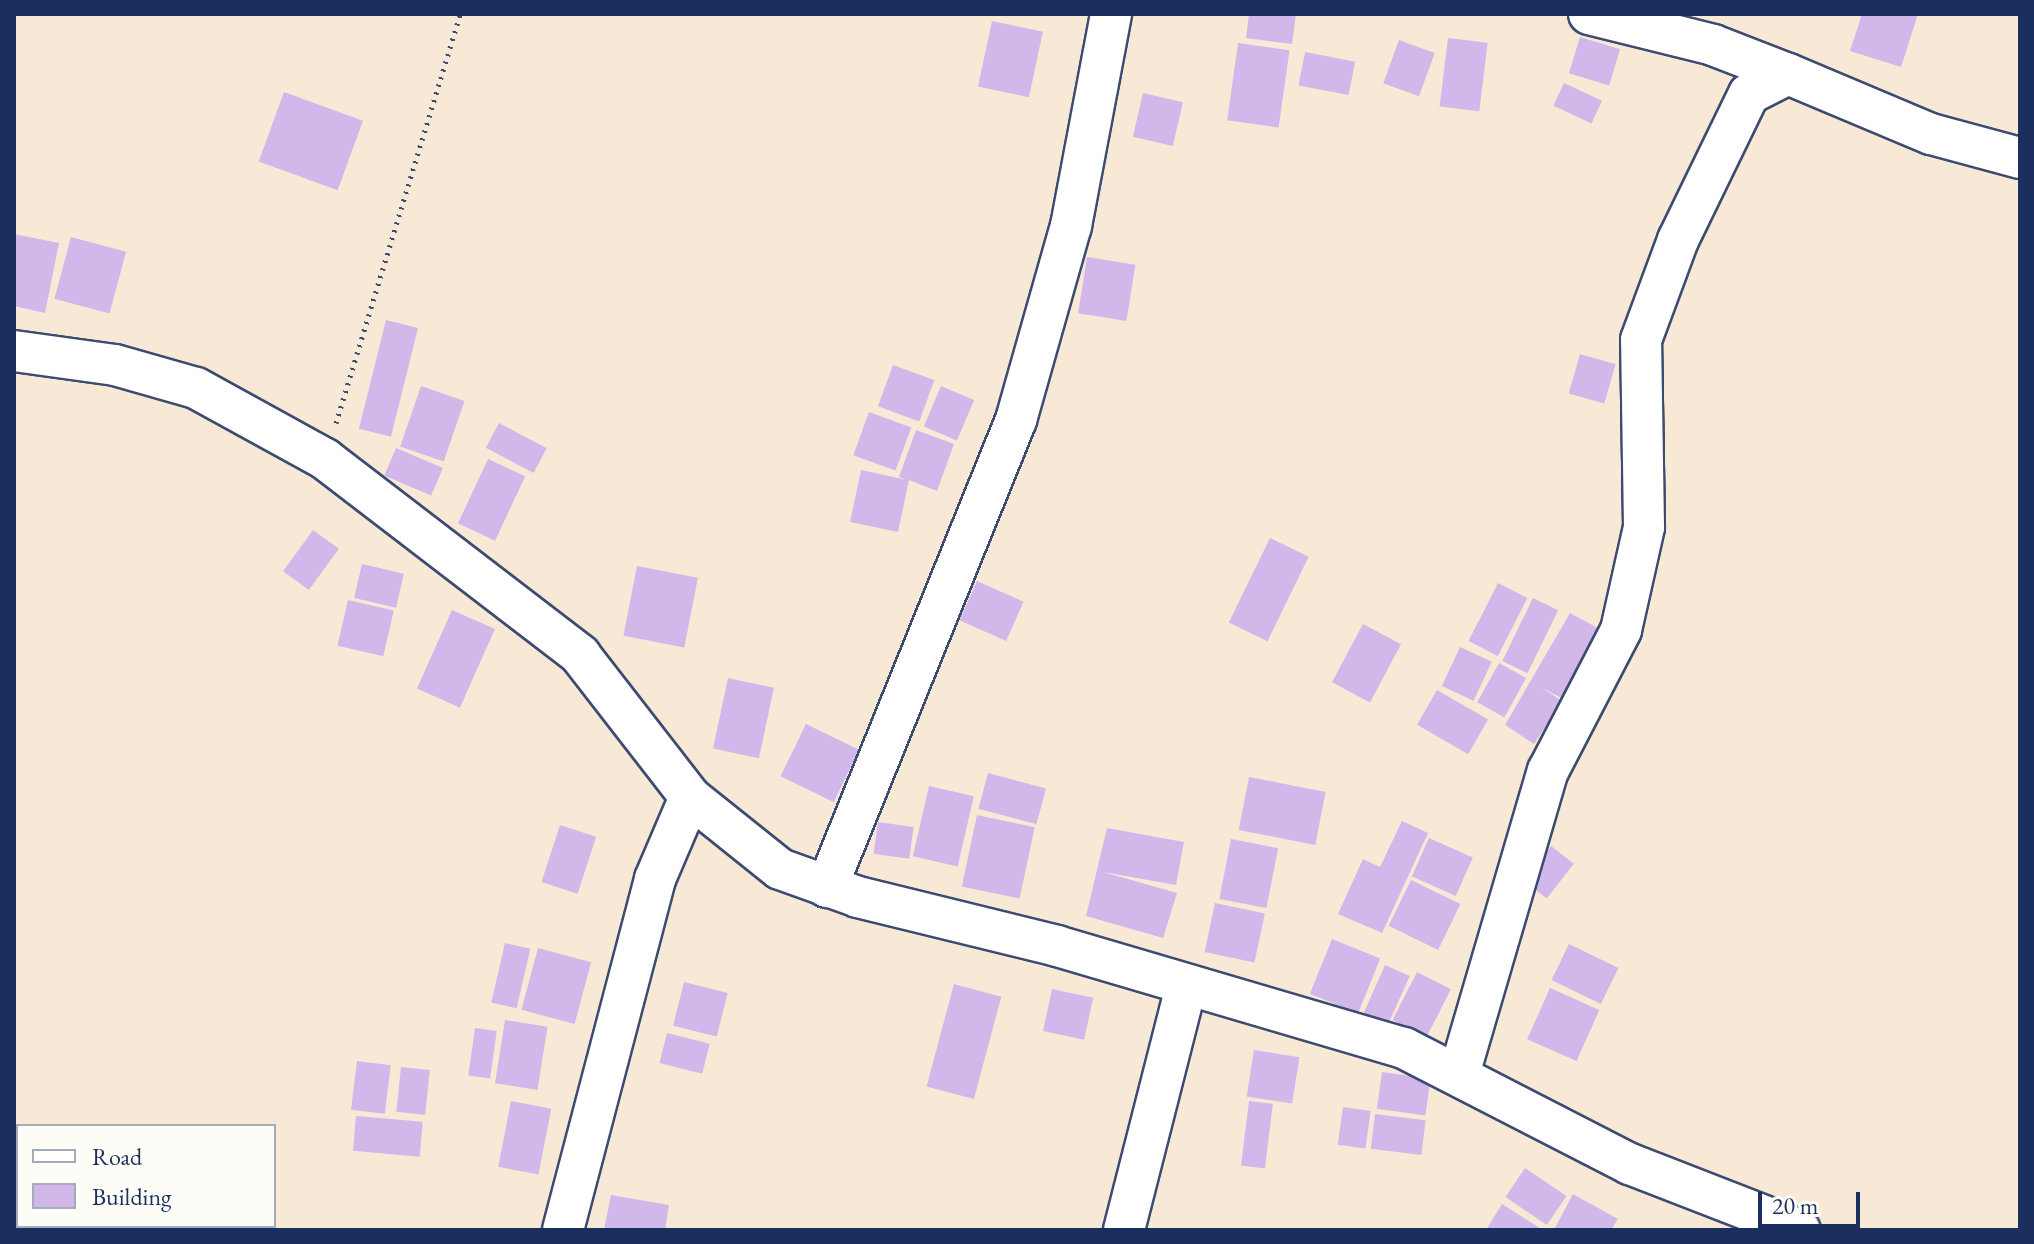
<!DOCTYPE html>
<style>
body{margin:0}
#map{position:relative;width:2034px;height:1244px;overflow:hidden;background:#f7e9d6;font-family:"EB Garamond",serif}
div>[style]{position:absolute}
.building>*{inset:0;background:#d2b7ea;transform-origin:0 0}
.path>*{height:5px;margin-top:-2.5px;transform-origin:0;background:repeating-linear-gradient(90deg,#3c4b70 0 2px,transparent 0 8px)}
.roads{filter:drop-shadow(2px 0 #3c4b70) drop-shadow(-2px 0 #3c4b70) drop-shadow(0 2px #3c4b70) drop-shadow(0 -2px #3c4b70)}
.minor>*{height:40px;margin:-20px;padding:0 20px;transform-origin:20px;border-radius:20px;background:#fff}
span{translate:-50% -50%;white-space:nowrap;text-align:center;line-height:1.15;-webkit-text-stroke:6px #fdfcf7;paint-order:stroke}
.frame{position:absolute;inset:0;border:16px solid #1b2f5e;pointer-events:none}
.legend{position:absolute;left:16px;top:1124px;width:260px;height:104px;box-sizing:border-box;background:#fdfcf7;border:2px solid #a3aaba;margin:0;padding:10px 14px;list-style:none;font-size:24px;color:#1b2f5e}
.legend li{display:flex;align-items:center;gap:16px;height:40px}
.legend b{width:40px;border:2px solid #a3aaba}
.scale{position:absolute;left:1758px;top:1192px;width:102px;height:36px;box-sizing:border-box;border:4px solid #1b2f5e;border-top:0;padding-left:10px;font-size:24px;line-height:28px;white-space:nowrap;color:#1b2f5e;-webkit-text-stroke:6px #fdfcf7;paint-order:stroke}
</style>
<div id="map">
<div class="building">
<div style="clip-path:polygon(1249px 14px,1296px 14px,1292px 44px,1246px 38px)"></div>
<div style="clip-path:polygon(1862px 14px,1918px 14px,1901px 67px,1850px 51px)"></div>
<div style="left:992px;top:21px;width:52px;height:67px;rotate:12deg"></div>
<div style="left:1580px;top:37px;width:42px;height:38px;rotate:17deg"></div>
<div style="left:1448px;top:38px;width:40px;height:69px;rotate:7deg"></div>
<div style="left:1399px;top:40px;width:38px;height:46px;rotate:20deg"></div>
<div style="left:1238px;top:43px;width:52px;height:78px;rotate:8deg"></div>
<div style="left:1305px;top:52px;width:51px;height:34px;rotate:11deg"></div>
<div style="left:1564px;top:83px;width:42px;height:25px;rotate:25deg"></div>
<div style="left:284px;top:92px;width:84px;height:74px;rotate:20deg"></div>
<div style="left:1143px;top:93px;width:41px;height:45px;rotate:13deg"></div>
<div style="clip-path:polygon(14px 234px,59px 243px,45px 313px,14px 306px)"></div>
<div style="left:71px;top:237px;width:57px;height:64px;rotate:15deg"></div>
<div style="left:1087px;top:257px;width:49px;height:57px;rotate:9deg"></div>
<div style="left:386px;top:320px;width:33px;height:112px;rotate:14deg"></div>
<div style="left:1580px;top:354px;width:37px;height:41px;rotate:16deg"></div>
<div style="left:893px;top:365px;width:44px;height:44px;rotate:20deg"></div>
<div style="left:421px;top:386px;width:46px;height:64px;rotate:19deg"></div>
<div style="left:941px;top:386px;width:36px;height:44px;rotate:23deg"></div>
<div style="left:869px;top:412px;width:45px;height:46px;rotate:20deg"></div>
<div style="left:499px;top:423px;width:54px;height:28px;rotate:28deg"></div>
<div style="clip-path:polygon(916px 430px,954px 444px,937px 491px,909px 480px,898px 532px,850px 522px,861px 470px,907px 480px,899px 477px)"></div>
<div style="left:396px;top:448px;width:51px;height:30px;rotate:23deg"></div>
<div style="left:488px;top:459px;width:41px;height:71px;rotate:25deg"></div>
<div style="left:313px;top:530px;width:32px;height:51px;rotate:36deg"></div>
<div style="left:1270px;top:538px;width:43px;height:94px;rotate:26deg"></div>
<div style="left:362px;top:564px;width:43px;height:35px;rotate:13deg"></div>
<div style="left:637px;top:566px;width:62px;height:71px;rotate:11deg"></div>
<div style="left:977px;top:581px;width:51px;height:43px;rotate:24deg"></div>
<div style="left:1498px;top:583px;width:33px;height:65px;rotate:27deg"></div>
<div style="left:1533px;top:598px;width:28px;height:70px;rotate:26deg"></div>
<div style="left:348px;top:600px;width:47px;height:47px;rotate:13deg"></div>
<div style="left:452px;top:610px;width:47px;height:86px;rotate:24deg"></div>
<div style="clip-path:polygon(1570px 613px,1605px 632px,1567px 701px,1541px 687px,1562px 701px,1534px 744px,1505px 725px)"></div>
<div style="left:1363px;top:624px;width:43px;height:66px;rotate:28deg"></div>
<div style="left:1460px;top:647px;width:35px;height:43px;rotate:25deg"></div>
<div style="left:1499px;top:663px;width:31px;height:45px;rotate:29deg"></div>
<div style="left:728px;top:678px;width:47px;height:72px;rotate:12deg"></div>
<div style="left:1437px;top:690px;width:59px;height:40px;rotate:30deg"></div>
<div style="left:806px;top:724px;width:59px;height:58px;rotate:26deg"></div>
<div style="left:988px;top:773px;width:60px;height:37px;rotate:15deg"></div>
<div style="left:1249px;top:777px;width:78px;height:54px;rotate:11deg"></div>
<div style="left:929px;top:786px;width:46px;height:72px;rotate:13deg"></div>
<div style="left:977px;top:815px;width:59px;height:73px;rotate:12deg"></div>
<div style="clip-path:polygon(1402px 821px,1428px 833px,1382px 933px,1338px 914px,1363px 859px,1380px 867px)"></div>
<div style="left:878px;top:822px;width:36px;height:32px;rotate:8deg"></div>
<div style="left:560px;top:825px;width:38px;height:60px;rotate:18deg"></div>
<div style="clip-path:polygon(1107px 828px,1184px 842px,1176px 885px,1103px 872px,1177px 893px,1163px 938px,1086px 916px)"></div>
<div style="left:1429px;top:838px;width:48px;height:42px;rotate:24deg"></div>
<div style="left:1231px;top:839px;width:48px;height:61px;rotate:11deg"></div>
<div style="left:1551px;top:846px;width:29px;height:44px;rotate:38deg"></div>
<div style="left:1411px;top:880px;width:55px;height:51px;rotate:26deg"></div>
<div style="left:1215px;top:903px;width:51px;height:50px;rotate:12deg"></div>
<div style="left:1332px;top:939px;width:52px;height:59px;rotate:22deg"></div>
<div style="left:505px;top:943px;width:26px;height:61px;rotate:13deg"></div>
<div style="left:1569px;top:944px;width:55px;height:40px;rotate:26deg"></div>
<div style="left:538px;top:948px;width:55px;height:64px;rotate:15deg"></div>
<div style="left:1385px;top:965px;width:27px;height:53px;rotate:24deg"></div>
<div style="left:1417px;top:972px;width:38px;height:54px;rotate:27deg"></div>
<div style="left:684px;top:982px;width:45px;height:45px;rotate:14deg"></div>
<div style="left:954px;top:984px;width:49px;height:106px;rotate:15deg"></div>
<div style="left:1550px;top:988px;width:54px;height:56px;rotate:24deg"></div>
<div style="left:1052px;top:989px;width:42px;height:43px;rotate:12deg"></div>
<div style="left:505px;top:1020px;width:43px;height:64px;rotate:9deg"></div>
<div style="left:475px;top:1028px;width:22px;height:48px;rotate:8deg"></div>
<div style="left:667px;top:1033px;width:44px;height:31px;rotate:14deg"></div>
<div style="left:1254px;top:1050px;width:46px;height:47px;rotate:9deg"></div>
<div style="left:357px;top:1061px;width:34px;height:49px;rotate:7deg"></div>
<div style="left:401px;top:1067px;width:29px;height:45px;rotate:6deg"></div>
<div style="left:1382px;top:1072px;width:49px;height:37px;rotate:8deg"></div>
<div style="left:511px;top:1101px;width:41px;height:67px;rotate:11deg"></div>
<div style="left:1249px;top:1101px;width:24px;height:65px;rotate:7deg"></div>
<div style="left:1343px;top:1107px;width:28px;height:38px;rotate:8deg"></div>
<div style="left:1375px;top:1114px;width:51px;height:35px;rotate:7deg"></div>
<div style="left:356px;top:1116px;width:67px;height:35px;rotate:5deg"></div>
<div style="left:1525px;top:1168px;width:50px;height:35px;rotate:34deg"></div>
<div style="clip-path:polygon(1573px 1194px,1618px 1219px,1611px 1230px,1554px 1230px)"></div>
<div style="clip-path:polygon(611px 1195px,669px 1205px,665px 1230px,604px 1230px)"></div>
<div style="clip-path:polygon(1502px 1204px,1543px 1230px,1486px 1230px)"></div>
</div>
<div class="path">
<div style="left:336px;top:423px;width:427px;rotate:-73.1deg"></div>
</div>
<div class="roads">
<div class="minor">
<div style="left:1589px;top:14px;width:128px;rotate:14deg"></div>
<div style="left:1713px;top:45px;width:80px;rotate:21.1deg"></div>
<div style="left:14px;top:351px;width:102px;rotate:7.9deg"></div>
<div style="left:115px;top:365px;width:84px;rotate:15.9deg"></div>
<div style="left:196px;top:388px;width:147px;rotate:28.8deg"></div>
<div style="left:325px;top:459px;width:322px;rotate:37.5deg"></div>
<div style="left:580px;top:655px;width:180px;rotate:52.2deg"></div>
<div style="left:690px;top:797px;width:115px;rotate:38.7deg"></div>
<div style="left:780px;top:869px;width:83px;rotate:19.7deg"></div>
<div style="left:858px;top:897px;width:205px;rotate:13.8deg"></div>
<div style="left:1057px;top:946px;width:362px;rotate:16.4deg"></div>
<div style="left:1404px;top:1048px;width:254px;rotate:27.2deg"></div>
<div style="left:1630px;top:1164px;width:182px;rotate:21.2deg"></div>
<div style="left:827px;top:887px;width:504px;rotate:-67.97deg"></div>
<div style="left:1016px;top:420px;width:202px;rotate:-74.2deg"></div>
<div style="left:1071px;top:226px;width:216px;rotate:-79.3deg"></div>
<div style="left:1460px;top:1071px;width:313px;rotate:-73.7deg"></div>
<div style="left:1548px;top:771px;width:159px;rotate:-62.6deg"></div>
<div style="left:1621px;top:630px;width:106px;rotate:-77.4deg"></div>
<div style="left:1644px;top:527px;width:187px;rotate:-90.9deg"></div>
<div style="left:1641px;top:340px;width:107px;rotate:-69.7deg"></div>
<div style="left:1678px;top:240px;width:162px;rotate:-64.1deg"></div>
<div style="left:1749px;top:94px;width:44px;rotate:-27.1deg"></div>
<div style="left:1788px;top:74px;width:155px;rotate:22.8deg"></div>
<div style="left:1931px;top:134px;width:92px;rotate:15.1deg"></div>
<div style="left:563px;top:1230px;width:363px;rotate:-75.3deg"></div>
<div style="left:655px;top:879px;width:89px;rotate:-66.9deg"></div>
<div style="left:1124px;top:1230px;width:252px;rotate:-75.7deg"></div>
</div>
</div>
<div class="frame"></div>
<ul class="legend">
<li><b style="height:10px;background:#fff"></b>Road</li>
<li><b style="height:22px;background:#d2b7ea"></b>Building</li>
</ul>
<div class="scale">20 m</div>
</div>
